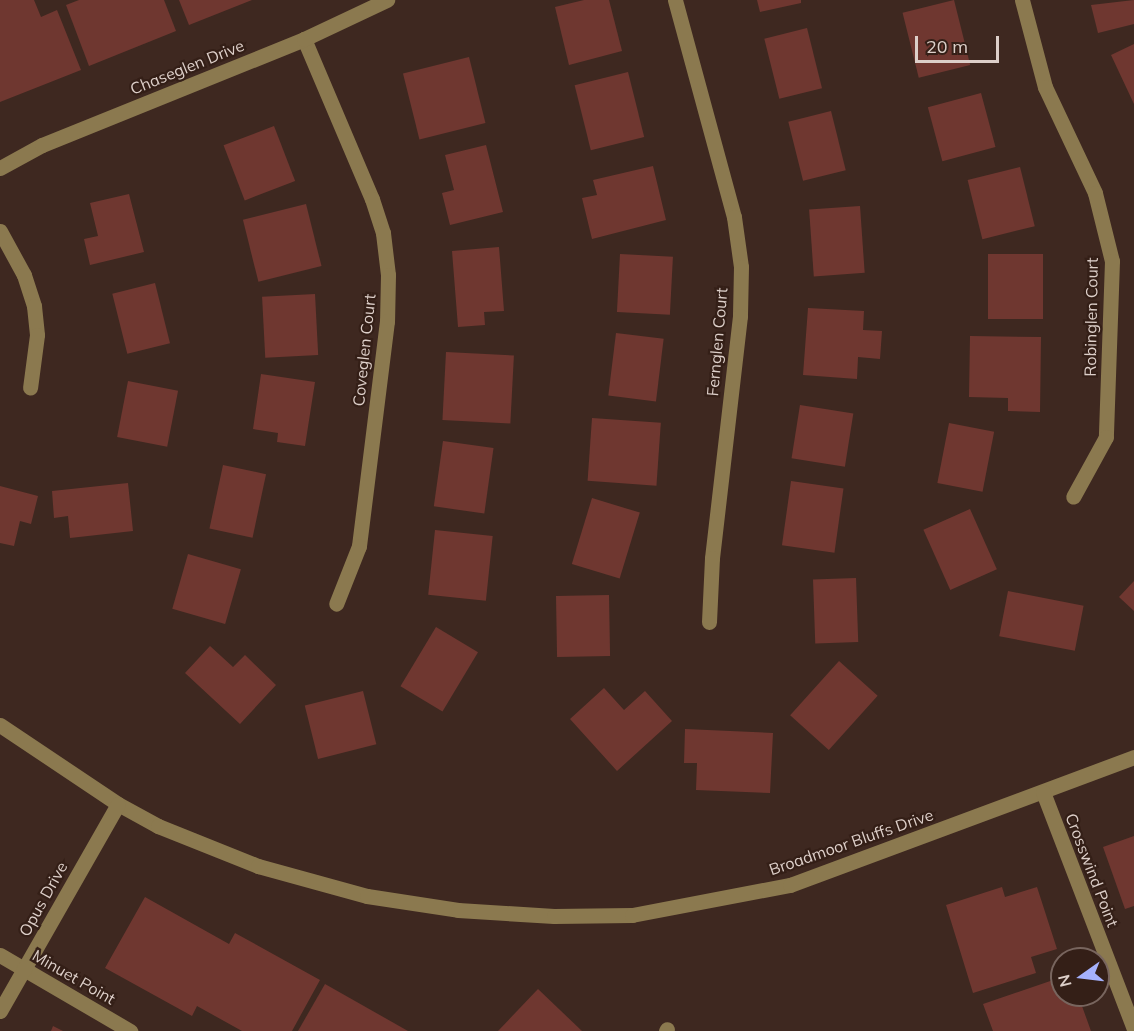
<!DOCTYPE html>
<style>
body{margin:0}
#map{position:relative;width:1134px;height:1031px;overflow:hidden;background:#3e2820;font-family:Mulish,sans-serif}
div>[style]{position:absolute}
.building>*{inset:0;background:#6f3730;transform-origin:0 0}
.minor>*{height:15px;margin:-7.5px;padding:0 7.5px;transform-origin:7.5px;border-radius:7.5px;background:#8b794f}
span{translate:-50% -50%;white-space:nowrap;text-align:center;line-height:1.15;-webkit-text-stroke:4.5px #341f17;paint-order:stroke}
.street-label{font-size:16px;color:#ddcfc9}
.north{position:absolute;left:1050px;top:947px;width:60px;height:60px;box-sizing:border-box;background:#341f17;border:2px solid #78655e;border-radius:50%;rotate:256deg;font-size:16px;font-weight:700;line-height:24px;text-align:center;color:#ddcfc9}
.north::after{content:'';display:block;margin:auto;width:21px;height:27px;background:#a5b1fc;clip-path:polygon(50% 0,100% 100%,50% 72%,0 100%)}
.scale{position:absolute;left:915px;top:36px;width:84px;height:27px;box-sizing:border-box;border:3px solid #ddcfc9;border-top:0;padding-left:8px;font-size:18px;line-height:21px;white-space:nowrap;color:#ddcfc9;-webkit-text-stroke:4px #341f17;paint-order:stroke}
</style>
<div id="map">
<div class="building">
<div style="clip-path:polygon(0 0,34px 0,41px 17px,57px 10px,81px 70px,0 102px)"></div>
<div style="clip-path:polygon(79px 0,164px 0,176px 31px,89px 66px,66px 5px)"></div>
<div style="clip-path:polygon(179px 0,252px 0,189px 25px)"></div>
<div style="clip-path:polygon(584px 0,609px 0,622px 51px,569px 65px,555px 7px)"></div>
<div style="clip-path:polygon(757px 0,801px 0,801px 3px,760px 12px)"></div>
<div style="left:954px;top:0;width:67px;height:53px;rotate:76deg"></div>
<div style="clip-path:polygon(1134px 0,1134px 24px,1098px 33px,1091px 5px)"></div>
<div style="left:807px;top:28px;width:62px;height:44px;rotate:76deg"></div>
<div style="clip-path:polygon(1134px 44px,1134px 104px,1111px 55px)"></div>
<div style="left:469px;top:57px;width:68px;height:68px;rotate:76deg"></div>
<div style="left:628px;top:72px;width:67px;height:55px;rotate:76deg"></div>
<div style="left:981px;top:93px;width:56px;height:55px;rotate:75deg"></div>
<div style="left:831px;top:111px;width:61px;height:44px;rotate:76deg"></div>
<div style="left:274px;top:126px;width:59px;height:54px;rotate:69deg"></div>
<div style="clip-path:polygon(486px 145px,503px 212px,450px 225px,442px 193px,454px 190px,445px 155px)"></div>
<div style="clip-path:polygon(653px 166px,666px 220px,592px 239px,582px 198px,597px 195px,593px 180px)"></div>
<div style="left:1020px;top:167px;width:61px;height:54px;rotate:76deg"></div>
<div style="clip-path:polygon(129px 194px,144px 252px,90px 265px,84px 239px,98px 236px,90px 203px)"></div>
<div style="left:306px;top:204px;width:64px;height:65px;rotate:76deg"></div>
<div style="left:860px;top:206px;width:67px;height:51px;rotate:86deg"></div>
<div style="clip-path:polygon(499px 247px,504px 311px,484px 312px,485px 325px,458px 327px,452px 251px)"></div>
<div style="left:620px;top:254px;width:53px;height:58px;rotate:3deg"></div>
<div style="left:988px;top:254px;width:55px;height:65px"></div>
<div style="left:155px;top:283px;width:62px;height:44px;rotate:76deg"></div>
<div style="left:315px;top:294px;width:61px;height:53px;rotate:87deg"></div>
<div style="clip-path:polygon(808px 308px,864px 311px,863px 330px,882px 331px,880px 359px,858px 357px,857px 379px,803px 375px)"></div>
<div style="left:616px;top:333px;width:48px;height:63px;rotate:7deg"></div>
<div style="clip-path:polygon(970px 336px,1041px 337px,1040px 412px,1008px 411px,1008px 398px,969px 397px)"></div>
<div style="left:446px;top:352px;width:68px;height:68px;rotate:3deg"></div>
<div style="clip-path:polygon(261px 374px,315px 382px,305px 446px,277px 442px,278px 433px,253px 429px)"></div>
<div style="left:128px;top:381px;width:51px;height:57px;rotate:11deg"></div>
<div style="left:800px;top:405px;width:54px;height:54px;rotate:9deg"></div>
<div style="left:592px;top:418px;width:69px;height:63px;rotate:4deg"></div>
<div style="left:949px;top:423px;width:46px;height:61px;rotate:11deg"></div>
<div style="left:443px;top:441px;width:51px;height:66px;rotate:8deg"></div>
<div style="left:223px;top:465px;width:44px;height:65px;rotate:12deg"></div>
<div style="left:791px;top:481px;width:53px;height:65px;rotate:8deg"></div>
<div style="clip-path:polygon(128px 483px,133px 531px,70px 538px,68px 516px,54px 518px,52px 491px)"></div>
<div style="clip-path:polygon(0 486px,38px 496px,31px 524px,20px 521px,14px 546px,0 543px)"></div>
<div style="left:592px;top:498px;width:50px;height:69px;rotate:17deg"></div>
<div style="left:970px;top:509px;width:66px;height:51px;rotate:66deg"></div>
<div style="left:435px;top:530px;width:58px;height:65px;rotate:6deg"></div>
<div style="left:188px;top:554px;width:55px;height:57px;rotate:16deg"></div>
<div style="left:856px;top:578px;width:64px;height:43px;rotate:88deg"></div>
<div style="clip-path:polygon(1134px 581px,1134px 611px,1119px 597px)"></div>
<div style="left:1008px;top:591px;width:77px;height:46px;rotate:11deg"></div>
<div style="left:609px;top:595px;width:61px;height:53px;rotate:89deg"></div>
<div style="left:436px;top:627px;width:49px;height:69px;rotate:31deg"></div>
<div style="clip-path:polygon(210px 646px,233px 667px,245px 655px,276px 685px,240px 724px,185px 673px)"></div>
<div style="left:839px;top:661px;width:52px;height:73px;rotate:42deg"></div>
<div style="clip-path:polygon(604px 688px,624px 710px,645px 691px,672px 721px,617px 771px,570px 719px)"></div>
<div style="left:363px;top:691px;width:55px;height:60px;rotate:76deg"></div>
<div style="clip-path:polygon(685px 729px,773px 733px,770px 793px,696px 790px,697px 763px,684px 763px)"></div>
<div style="clip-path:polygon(1134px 836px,1134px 906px,1125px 909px,1103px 847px)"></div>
<div style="clip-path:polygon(1002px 887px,1005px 897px,1037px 887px,1057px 949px,1031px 957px,1036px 973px,973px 993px,946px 905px)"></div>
<div style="clip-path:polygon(145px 897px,229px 944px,235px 933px,320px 980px,292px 1031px,242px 1031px,197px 1006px,192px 1016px,105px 968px)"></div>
<div style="clip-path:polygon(1062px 977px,1062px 995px,1078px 995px,1091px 1031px,993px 1031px,983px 1004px)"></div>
<div style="clip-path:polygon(325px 984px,408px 1031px,298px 1031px)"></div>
<div style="clip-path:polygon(538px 989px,582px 1031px,498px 1031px)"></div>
<div style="clip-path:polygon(53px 1026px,63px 1031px,51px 1031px)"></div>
</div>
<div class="minor">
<div style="left:675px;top:0;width:225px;rotate:74.8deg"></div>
<div style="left:734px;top:217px;width:50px;rotate:82deg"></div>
<div style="left:741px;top:267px;width:49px;rotate:91.2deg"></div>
<div style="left:740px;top:316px;width:244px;rotate:96.6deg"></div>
<div style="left:712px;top:558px;width:64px;rotate:92.7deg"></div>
<div style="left:1022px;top:0;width:90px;rotate:75.2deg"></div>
<div style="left:1045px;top:87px;width:117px;rotate:64.7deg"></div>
<div style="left:1095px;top:193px;width:70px;rotate:76deg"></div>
<div style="left:1112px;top:261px;width:176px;rotate:92deg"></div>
<div style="left:1106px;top:437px;width:68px;rotate:118.8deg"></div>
<div style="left:304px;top:39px;width:174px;rotate:67deg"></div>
<div style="left:372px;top:199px;width:36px;rotate:72deg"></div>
<div style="left:383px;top:233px;width:42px;rotate:83.2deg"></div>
<div style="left:388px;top:275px;width:46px;rotate:91.2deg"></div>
<div style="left:387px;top:321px;width:227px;rotate:97.1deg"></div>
<div style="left:359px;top:546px;width:62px;rotate:111.6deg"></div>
<div style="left:0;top:168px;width:48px;rotate:-28.7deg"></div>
<div style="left:42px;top:145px;width:283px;rotate:-22deg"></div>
<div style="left:304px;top:39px;width:92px;rotate:-25.2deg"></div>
<div style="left:0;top:231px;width:50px;rotate:61.4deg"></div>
<div style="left:24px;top:275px;width:33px;rotate:72deg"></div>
<div style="left:34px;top:306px;width:29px;rotate:84deg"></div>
<div style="left:37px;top:335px;width:53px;rotate:97.5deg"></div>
<div style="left:0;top:725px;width:142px;rotate:33.8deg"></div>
<div style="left:118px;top:804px;width:46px;rotate:28.8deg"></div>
<div style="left:158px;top:826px;width:108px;rotate:21.8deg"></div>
<div style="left:258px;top:866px;width:113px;rotate:15.4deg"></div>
<div style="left:367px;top:896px;width:92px;rotate:8.7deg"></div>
<div style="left:458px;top:910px;width:96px;rotate:3.6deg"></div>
<div style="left:554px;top:916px;width:78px;rotate:-0.7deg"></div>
<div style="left:632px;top:915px;width:161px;rotate:-10.8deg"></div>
<div style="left:790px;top:885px;width:367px;rotate:-20.4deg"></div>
<div style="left:1043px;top:792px;width:254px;rotate:69deg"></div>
<div style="left:0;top:955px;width:151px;rotate:30.3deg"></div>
<div style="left:0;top:1011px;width:238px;rotate:-60.3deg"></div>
<div style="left:666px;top:1031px;width:2px;rotate:-63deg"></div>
</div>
<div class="street-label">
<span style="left:187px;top:67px;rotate:-22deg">Chaseglen Drive</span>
<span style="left:1091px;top:317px;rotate:-89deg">Robinglen Court</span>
<span style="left:717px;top:342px;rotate:-85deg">Fernglen Court</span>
<span style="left:364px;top:350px;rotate:-84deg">Coveglen Court</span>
<span style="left:851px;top:842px;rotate:-19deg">Broadmoor Bluffs Drive</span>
<span style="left:1092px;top:870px;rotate:69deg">Crosswind Point</span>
<span style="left:43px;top:899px;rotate:-61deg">Opus Drive</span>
<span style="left:74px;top:977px;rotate:30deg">Minuet Point</span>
</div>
<div class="north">N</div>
<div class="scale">20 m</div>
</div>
